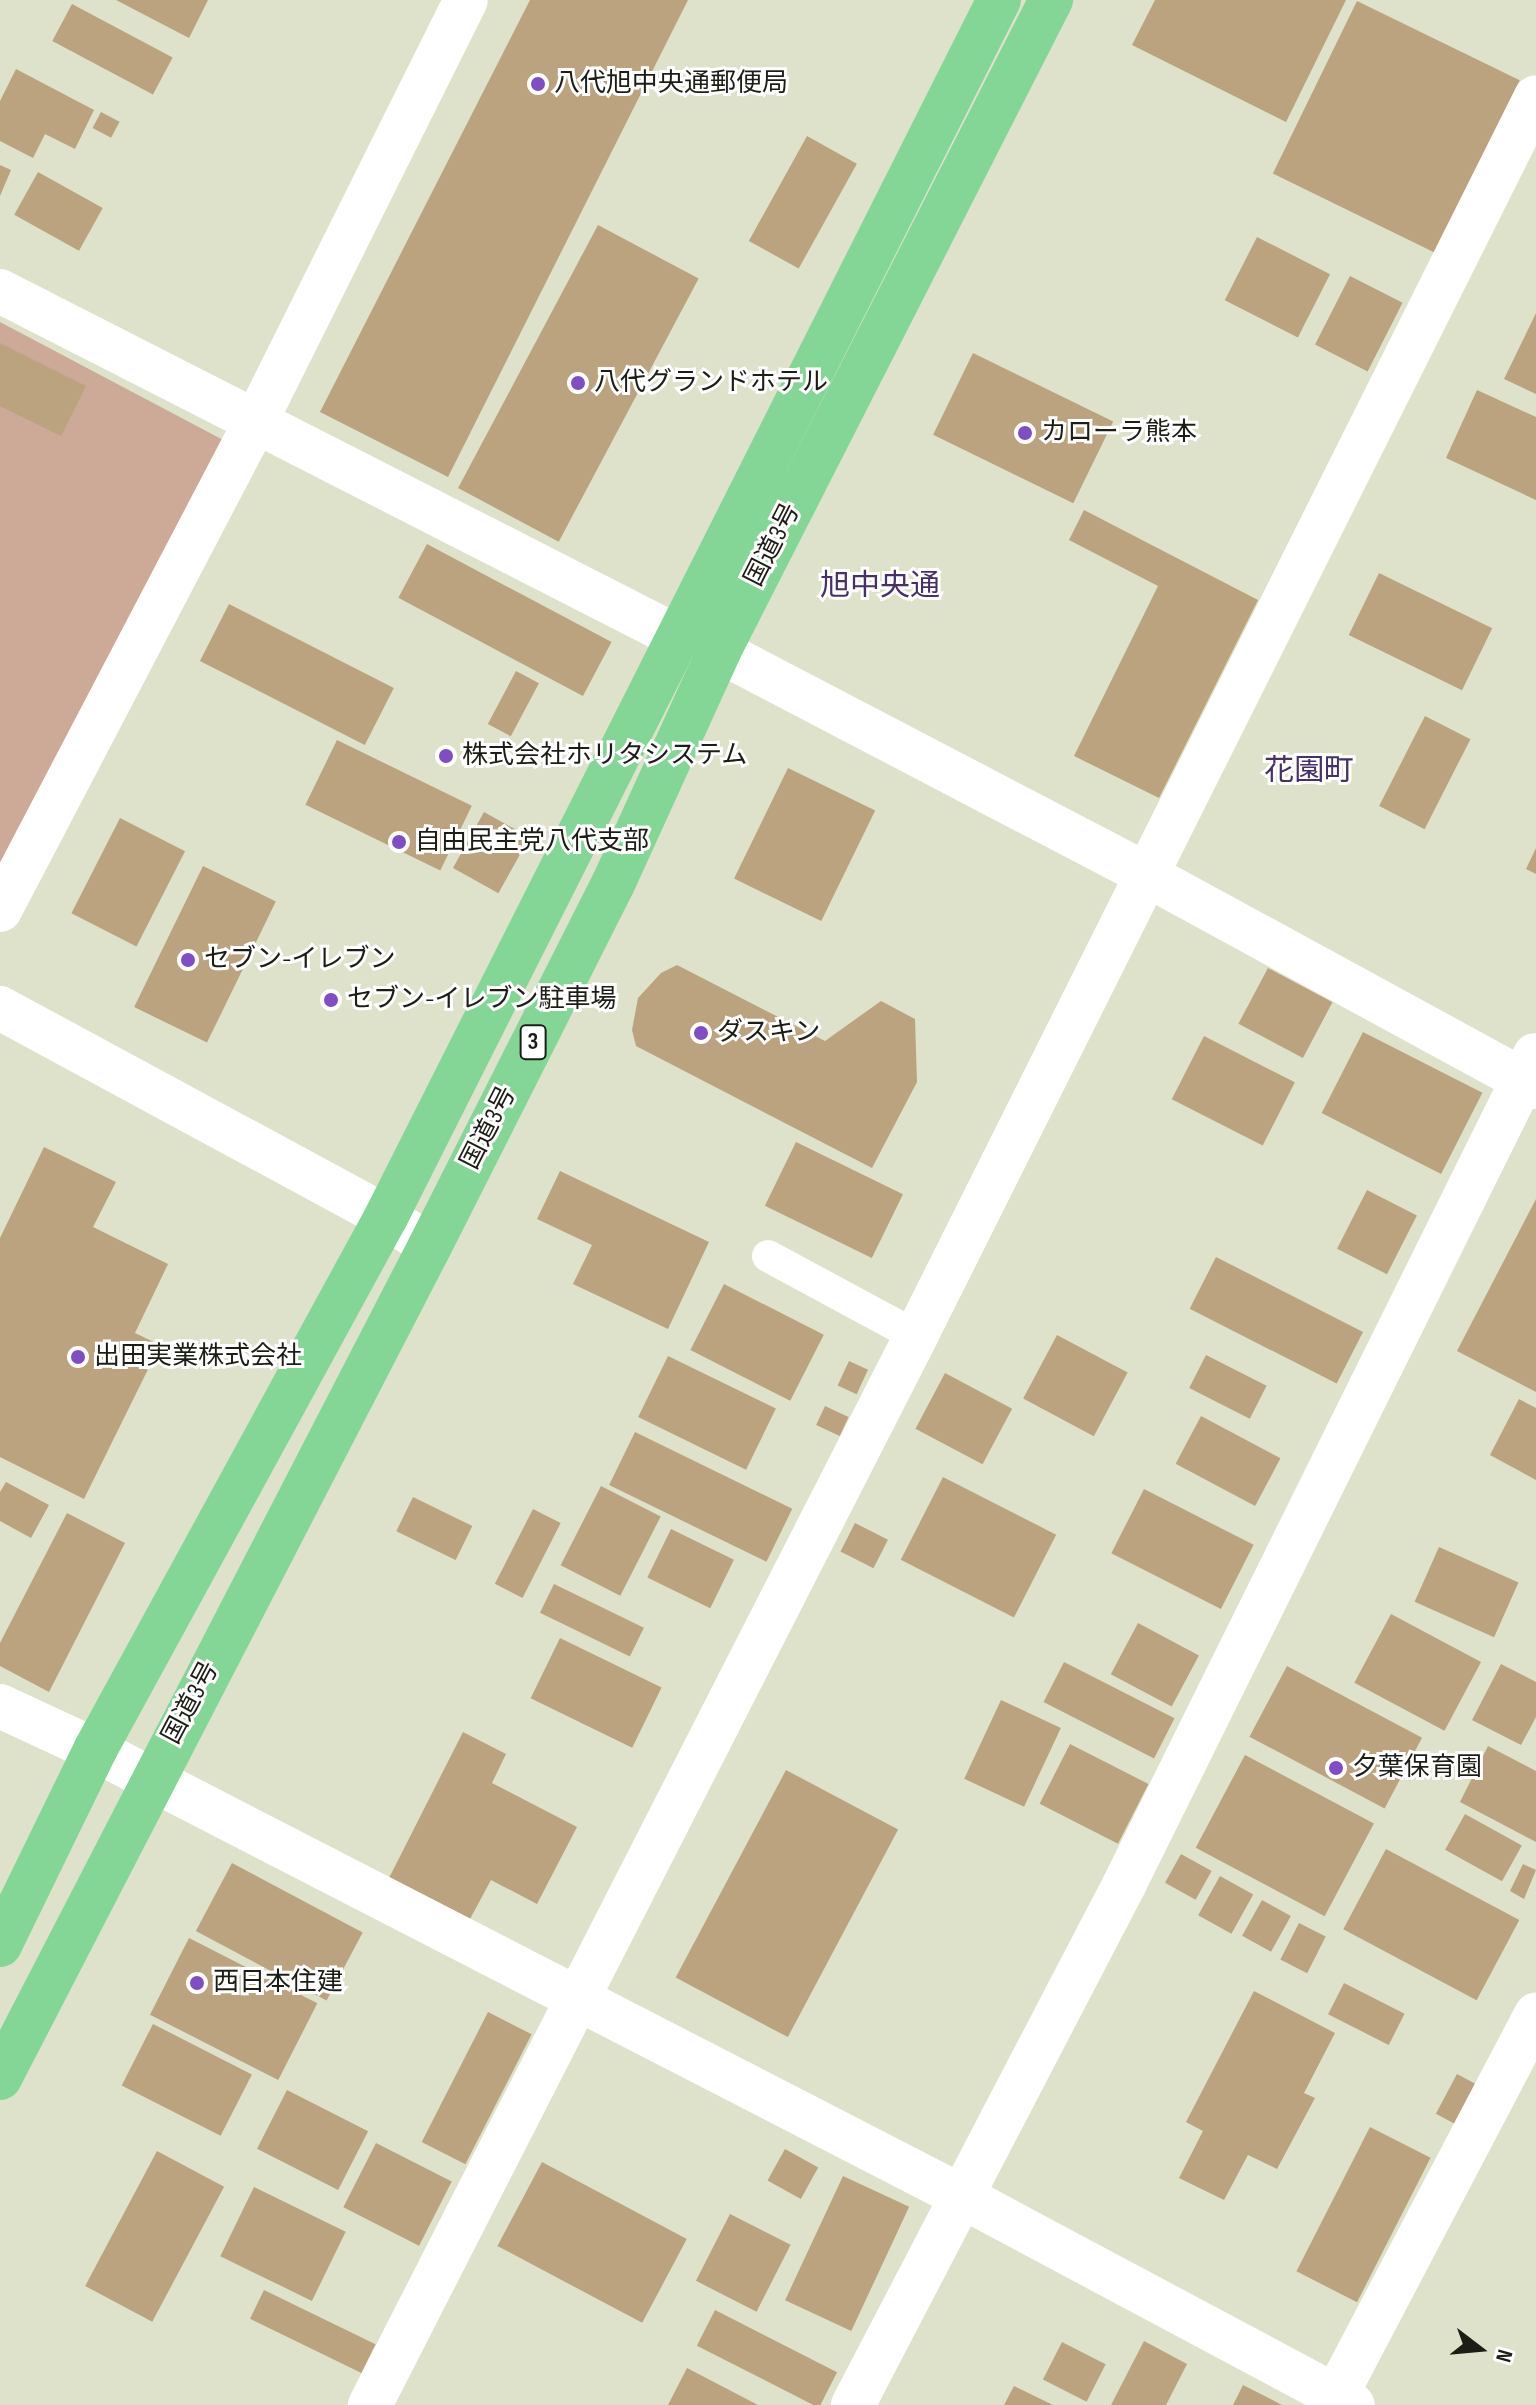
<!DOCTYPE html>
<meta charset="utf-8">
<style>
body{margin:0}
#map{position:relative;width:1536px;height:2405px;overflow:hidden;background:#dee2cb;font-family:"Sofia Sans Condensed","Noto Sans JP",sans-serif}
div>[style]{position:absolute}
.green>*{inset:0;background:#cda998}
.building>*{inset:0;background:#baa37e;transform-origin:0 0}
.lane>*{height:32px;margin:-16px;padding:0 16px;transform-origin:16px;border-radius:16px;background:#fff}
.street>*{height:44px;margin:-22px;padding:0 22px;transform-origin:22px;border-radius:22px;background:#fff}
.highway>*{height:44px;margin:-22px;padding:0 22px;transform-origin:22px;border-radius:22px;background:#84d697}
.dots>*{width:22px;height:22px;translate:-50% -50%;box-sizing:border-box;border:4px solid #fff;border-radius:50%}
span{translate:-50% -50%;white-space:nowrap;text-align:center;line-height:1.15;-webkit-text-stroke:6px #fff;paint-order:stroke}
.shield-label span{padding:2px 6px;background:#fff;border:2px solid;border-radius:6px;-webkit-text-stroke-width:0}
.shield-label{font-size:24px;color:#1c1d15;font-weight:700}
.poi-label{font-size:26px;color:#1c1d15}
.left{translate:0 -50%;text-align:left}
.street-label{font-size:26px;color:#1c1d15}
.quarter-label{font-size:30px;color:#472f6a}
.north{position:absolute;left:1440px;top:2309px;width:80px;height:80px;-webkit-text-stroke:6px #fff;paint-order:stroke;rotate:106deg;font-size:22px;font-weight:700;line-height:32px;text-align:center;color:#1c1d15}
.north::after{content:'';display:block;margin:auto;width:28px;height:36px;background:#1c1d15;clip-path:polygon(50% 0,100% 100%,50% 72%,0 100%)}
</style>
<div id="map">
<div class="green">
<div style="clip-path:polygon(0 322px,227px 442px,0 874px)"></div>
</div>
<div class="building">
<div style="clip-path:polygon(116px 0,208px 0,189px 38px)"></div>
<div style="clip-path:polygon(530px 0,688px 0,448px 477px,320px 412px)"></div>
<div style="clip-path:polygon(1155px 0,1346px 0,1286px 122px,1132px 45px)"></div>
<div style="left:1357px;top:1px;width:181px;height:192px;rotate:26deg"></div>
<div style="left:72px;top:4px;width:114px;height:42px;rotate:28deg"></div>
<div style="clip-path:polygon(16px 69px,94px 110px,75px 149px,45px 134px,33px 158px,0 141px,0 101px)"></div>
<div style="left:101px;top:112px;width:21px;height:18px;rotate:28deg"></div>
<div style="left:807px;top:136px;width:57px;height:120px;rotate:29deg"></div>
<div style="clip-path:polygon(0 165px,11px 170px,0 196px)"></div>
<div style="left:38px;top:172px;width:74px;height:49px;rotate:29deg"></div>
<div style="left:598px;top:225px;width:114px;height:298px;rotate:28deg"></div>
<div style="left:1257px;top:237px;width:82px;height:71px;rotate:27deg"></div>
<div style="left:1350px;top:276px;width:59px;height:77px;rotate:27deg"></div>
<div style="clip-path:polygon(1536px 313px,1536px 394px,1504px 379px)"></div>
<div style="clip-path:polygon(0 343px,86px 386px,61px 436px,0 406px)"></div>
<div style="left:973px;top:353px;width:156px;height:91px;rotate:26deg"></div>
<div style="clip-path:polygon(1477px 390px,1536px 417px,1536px 500px,1446px 458px)"></div>
<div style="clip-path:polygon(1084px 510px,1258px 600px,1159px 798px,1074px 756px,1158px 586px,1069px 540px)"></div>
<div style="left:427px;top:544px;width:209px;height:61px;rotate:28deg"></div>
<div style="left:1379px;top:573px;width:126px;height:69px;rotate:26deg"></div>
<div style="left:229px;top:604px;width:185px;height:64px;rotate:27deg"></div>
<div style="left:516px;top:671px;width:26px;height:60px;rotate:28deg"></div>
<div style="left:1425px;top:716px;width:51px;height:101px;rotate:27deg"></div>
<div style="left:337px;top:740px;width:150px;height:72px;rotate:26deg"></div>
<div style="left:788px;top:768px;width:97px;height:123px;rotate:26deg"></div>
<div style="left:484px;top:812px;width:52px;height:64px;rotate:29deg"></div>
<div style="left:120px;top:818px;width:73px;height:107px;rotate:27deg"></div>
<div style="clip-path:polygon(1536px 848px,1536px 874px,1526px 869px)"></div>
<div style="left:203px;top:866px;width:81px;height:157px;rotate:26deg"></div>
<div style="clip-path:polygon(677px 965px,825px 1041px,881px 1001px,915px 1019px,917px 1082px,872px 1168px,636px 1046px,632px 1030px,638px 998px,661px 973px)"></div>
<div style="left:1268px;top:968px;width:73px;height:63px;rotate:28deg"></div>
<div style="left:1363px;top:1032px;width:134px;height:91px;rotate:27deg"></div>
<div style="left:1204px;top:1036px;width:102px;height:71px;rotate:27deg"></div>
<div style="left:796px;top:1142px;width:119px;height:71px;rotate:26deg"></div>
<div style="clip-path:polygon(44px 1147px,116px 1182px,93px 1227px,168px 1264px,135px 1333px,160px 1345px,84px 1499px,0 1457px,0 1238px)"></div>
<div style="clip-path:polygon(560px 1171px,709px 1242px,668px 1329px,573px 1284px,592px 1245px,537px 1219px)"></div>
<div style="left:1367px;top:1190px;width:56px;height:66px;rotate:27deg"></div>
<div style="clip-path:polygon(1536px 1199px,1536px 1392px,1457px 1351px)"></div>
<div style="left:1216px;top:1257px;width:165px;height:58px;rotate:27deg"></div>
<div style="left:724px;top:1284px;width:112px;height:74px;rotate:27deg"></div>
<div style="left:1057px;top:1335px;width:80px;height:72px;rotate:28deg"></div>
<div style="left:1206px;top:1355px;width:68px;height:37px;rotate:27deg"></div>
<div style="left:668px;top:1356px;width:120px;height:68px;rotate:26deg"></div>
<div style="left:849px;top:1361px;width:21px;height:27px;rotate:25deg"></div>
<div style="left:945px;top:1373px;width:76px;height:63px;rotate:28deg"></div>
<div style="clip-path:polygon(1519px 1399px,1536px 1408px,1536px 1480px,1490px 1455px)"></div>
<div style="left:825px;top:1406px;width:26px;height:21px;rotate:25deg"></div>
<div style="left:1201px;top:1416px;width:90px;height:54px;rotate:28deg"></div>
<div style="left:635px;top:1432px;width:175px;height:59px;rotate:26deg"></div>
<div style="left:943px;top:1477px;width:127px;height:93px;rotate:27deg"></div>
<div style="clip-path:polygon(6px 1482px,49px 1505px,31px 1538px,0 1521px,0 1492px)"></div>
<div style="left:601px;top:1486px;width:67px;height:89px;rotate:27deg"></div>
<div style="left:1144px;top:1489px;width:123px;height:72px;rotate:27deg"></div>
<div style="left:413px;top:1497px;width:66px;height:38px;rotate:26deg"></div>
<div style="left:533px;top:1509px;width:31px;height:84px;rotate:27deg"></div>
<div style="clip-path:polygon(67px 1513px,125px 1543px,49px 1692px,0 1666px,0 1643px)"></div>
<div style="left:855px;top:1523px;width:37px;height:32px;rotate:27deg"></div>
<div style="left:671px;top:1529px;width:70px;height:54px;rotate:26deg"></div>
<div style="left:1439px;top:1547px;width:87px;height:60px;rotate:24deg"></div>
<div style="left:554px;top:1584px;width:100px;height:32px;rotate:26deg"></div>
<div style="left:1391px;top:1614px;width:102px;height:78px;rotate:28deg"></div>
<div style="left:1138px;top:1623px;width:69px;height:58px;rotate:28deg"></div>
<div style="left:560px;top:1638px;width:113px;height:67px;rotate:26deg"></div>
<div style="left:1064px;top:1662px;width:124px;height:45px;rotate:27deg"></div>
<div style="clip-path:polygon(1501px 1664px,1536px 1682px,1536px 1717px,1521px 1745px,1472px 1720px)"></div>
<div style="left:1287px;top:1666px;width:153px;height:80px;rotate:28deg"></div>
<div style="left:1001px;top:1700px;width:66px;height:87px;rotate:25deg"></div>
<div style="clip-path:polygon(463px 1732px,506px 1754px,492px 1783px,577px 1827px,537px 1904px,491px 1880px,470px 1919px,389px 1878px)"></div>
<div style="left:1070px;top:1744px;width:88px;height:67px;rotate:27deg"></div>
<div style="clip-path:polygon(1488px 1746px,1536px 1771px,1536px 1842px,1460px 1802px)"></div>
<div style="left:1245px;top:1755px;width:146px;height:105px;rotate:28deg"></div>
<div style="left:786px;top:1770px;width:127px;height:235px;rotate:28deg"></div>
<div style="left:1465px;top:1814px;width:65px;height:41px;rotate:29deg"></div>
<div style="left:1386px;top:1849px;width:151px;height:91px;rotate:28deg"></div>
<div style="left:1181px;top:1854px;width:35px;height:33px;rotate:29deg"></div>
<div style="left:232px;top:1863px;width:148px;height:77px;rotate:28deg"></div>
<div style="clip-path:polygon(1523px 1864px,1536px 1870px,1524px 1899px,1510px 1891px)"></div>
<div style="left:1220px;top:1876px;width:38px;height:45px;rotate:29deg"></div>
<div style="left:1262px;top:1900px;width:33px;height:41px;rotate:29deg"></div>
<div style="left:1299px;top:1923px;width:30px;height:41px;rotate:27deg"></div>
<div style="left:189px;top:1938px;width:144px;height:86px;rotate:27deg"></div>
<div style="left:1344px;top:1983px;width:68px;height:35px;rotate:27deg"></div>
<div style="clip-path:polygon(1254px 1991px,1335px 2033px,1304px 2093px,1315px 2098px,1277px 2169px,1248px 2155px,1224px 2200px,1179px 2178px,1203px 2131px,1186px 2122px)"></div>
<div style="left:488px;top:2012px;width:49px;height:146px;rotate:27deg"></div>
<div style="left:153px;top:2024px;width:111px;height:69px;rotate:27deg"></div>
<div style="left:1457px;top:2074px;width:36px;height:45px;rotate:28deg"></div>
<div style="left:287px;top:2090px;width:91px;height:66px;rotate:27deg"></div>
<div style="left:1370px;top:2127px;width:68px;height:162px;rotate:27deg"></div>
<div style="left:376px;top:2143px;width:85px;height:72px;rotate:27deg"></div>
<div style="left:785px;top:2149px;width:38px;height:36px;rotate:29deg"></div>
<div style="left:157px;top:2151px;width:76px;height:153px;rotate:28deg"></div>
<div style="left:542px;top:2162px;width:164px;height:95px;rotate:28deg"></div>
<div style="left:843px;top:2176px;width:73px;height:137px;rotate:25deg"></div>
<div style="left:254px;top:2187px;width:102px;height:77px;rotate:26deg"></div>
<div style="left:730px;top:2214px;width:68px;height:75px;rotate:27deg"></div>
<div style="left:264px;top:2290px;width:124px;height:32px;rotate:26deg"></div>
<div style="left:715px;top:2310px;width:137px;height:40px;rotate:27deg"></div>
<div style="clip-path:polygon(1144px 2341px,1187px 2364px,1166px 2405px,1111px 2405px)"></div>
<div style="left:1062px;top:2342px;width:49px;height:42px;rotate:27deg"></div>
<div style="clip-path:polygon(687px 2368px,758px 2405px,668px 2405px)"></div>
<div style="clip-path:polygon(1243px 2385px,1282px 2405px,1233px 2405px)"></div>
<div style="clip-path:polygon(1014px 2386px,1053px 2405px,1004px 2405px)"></div>
</div>
<div class="lane">
<div style="left:768px;top:1256px;width:168px;rotate:28.4deg"></div>
</div>
<div class="street">
<div style="left:0;top:291px;width:759px;rotate:27.04deg"></div>
<div style="left:676px;top:636px;width:46px;rotate:19.2deg"></div>
<div style="left:719px;top:651px;width:481px;rotate:27.6deg"></div>
<div style="left:1145px;top:874px;width:445px;rotate:28.6deg"></div>
<div style="left:0;top:910px;width:552px;rotate:-62.37deg"></div>
<div style="left:256px;top:421px;width:470px;rotate:-63.5deg"></div>
<div style="left:0;top:1008px;width:439px;rotate:28.4deg"></div>
<div style="left:386px;top:1217px;width:53px;rotate:33.4deg"></div>
<div style="left:0;top:1706px;width:105px;rotate:24.9deg"></div>
<div style="left:95px;top:1750px;width:974px;rotate:27.25deg"></div>
<div style="left:961px;top:2196px;width:444px;rotate:28.1deg"></div>
<div style="left:370px;top:2405px;width:1200px;rotate:-62.94deg"></div>
<div style="left:916px;top:1336px;width:1385px;rotate:-63.42deg"></div>
<div style="left:853px;top:2405px;width:586px;rotate:-62.47deg"></div>
<div style="left:1124px;top:1885px;width:926px;rotate:-63.66deg"></div>
<div style="left:1331px;top:2405px;width:441px;rotate:-62.3deg"></div>
</div>
<div class="highway">
<div style="left:0;top:1945px;width:217px;rotate:-64deg"></div>
<div style="left:95px;top:1750px;width:607px;rotate:-61.37deg"></div>
<div style="left:386px;top:1217px;width:1363px;rotate:-63.27deg"></div>
<div style="left:0;top:2078px;width:937px;rotate:-62.67deg"></div>
<div style="left:430px;top:1246px;width:406px;rotate:-63.2deg"></div>
<div style="left:613px;top:884px;width:256px;rotate:-65.5deg"></div>
<div style="left:719px;top:651px;width:731px;rotate:-62.98deg"></div>
</div>
<div class="dots">
<div style="left:538px;top:84px;background:#814dc4"></div>
<div style="left:578px;top:383px;background:#814dc4"></div>
<div style="left:1025px;top:433px;background:#814dc4"></div>
<div style="left:446px;top:756px;background:#814dc4"></div>
<div style="left:399px;top:842px;background:#814dc4"></div>
<div style="left:188px;top:960px;background:#814dc4"></div>
<div style="left:331px;top:1000px;background:#814dc4"></div>
<div style="left:701px;top:1033px;background:#814dc4"></div>
<div style="left:78px;top:1357px;background:#814dc4"></div>
<div style="left:1336px;top:1768px;background:#814dc4"></div>
<div style="left:197px;top:1983px;background:#814dc4"></div>
</div>
<div class="shield-label">
<span style="left:533px;top:1042px">3</span>
</div>
<div class="poi-label">
<span class="left" style="left:554px;top:84px">八代旭中央通郵便局</span>
<span class="left" style="left:594px;top:383px">八代グランドホテル</span>
<span class="left" style="left:1041px;top:433px">カローラ熊本</span>
<span class="left" style="left:462px;top:756px">株式会社ホリタシステム</span>
<span class="left" style="left:415px;top:842px">自由民主党八代支部</span>
<span class="left" style="left:204px;top:960px">セブン-イレブン</span>
<span class="left" style="left:347px;top:1000px">セブン-イレブン駐車場</span>
<span class="left" style="left:717px;top:1033px">ダスキン</span>
<span class="left" style="left:94px;top:1357px">出田実業株式会社</span>
<span class="left" style="left:1352px;top:1768px">夕葉保育園</span>
<span class="left" style="left:213px;top:1983px">西日本住建</span>
</div>
<div class="street-label">
<span style="left:773px;top:545px;rotate:-63deg">国道3号</span>
<span style="left:489px;top:1128px;rotate:-63deg">国道3号</span>
<span style="left:191px;top:1703px;rotate:-62deg">国道3号</span>
</div>
<div class="quarter-label">
<span style="left:880px;top:586px">旭中央通</span>
<span style="left:1309px;top:771px">花園町</span>
</div>
<div class="north">N</div>
</div>
